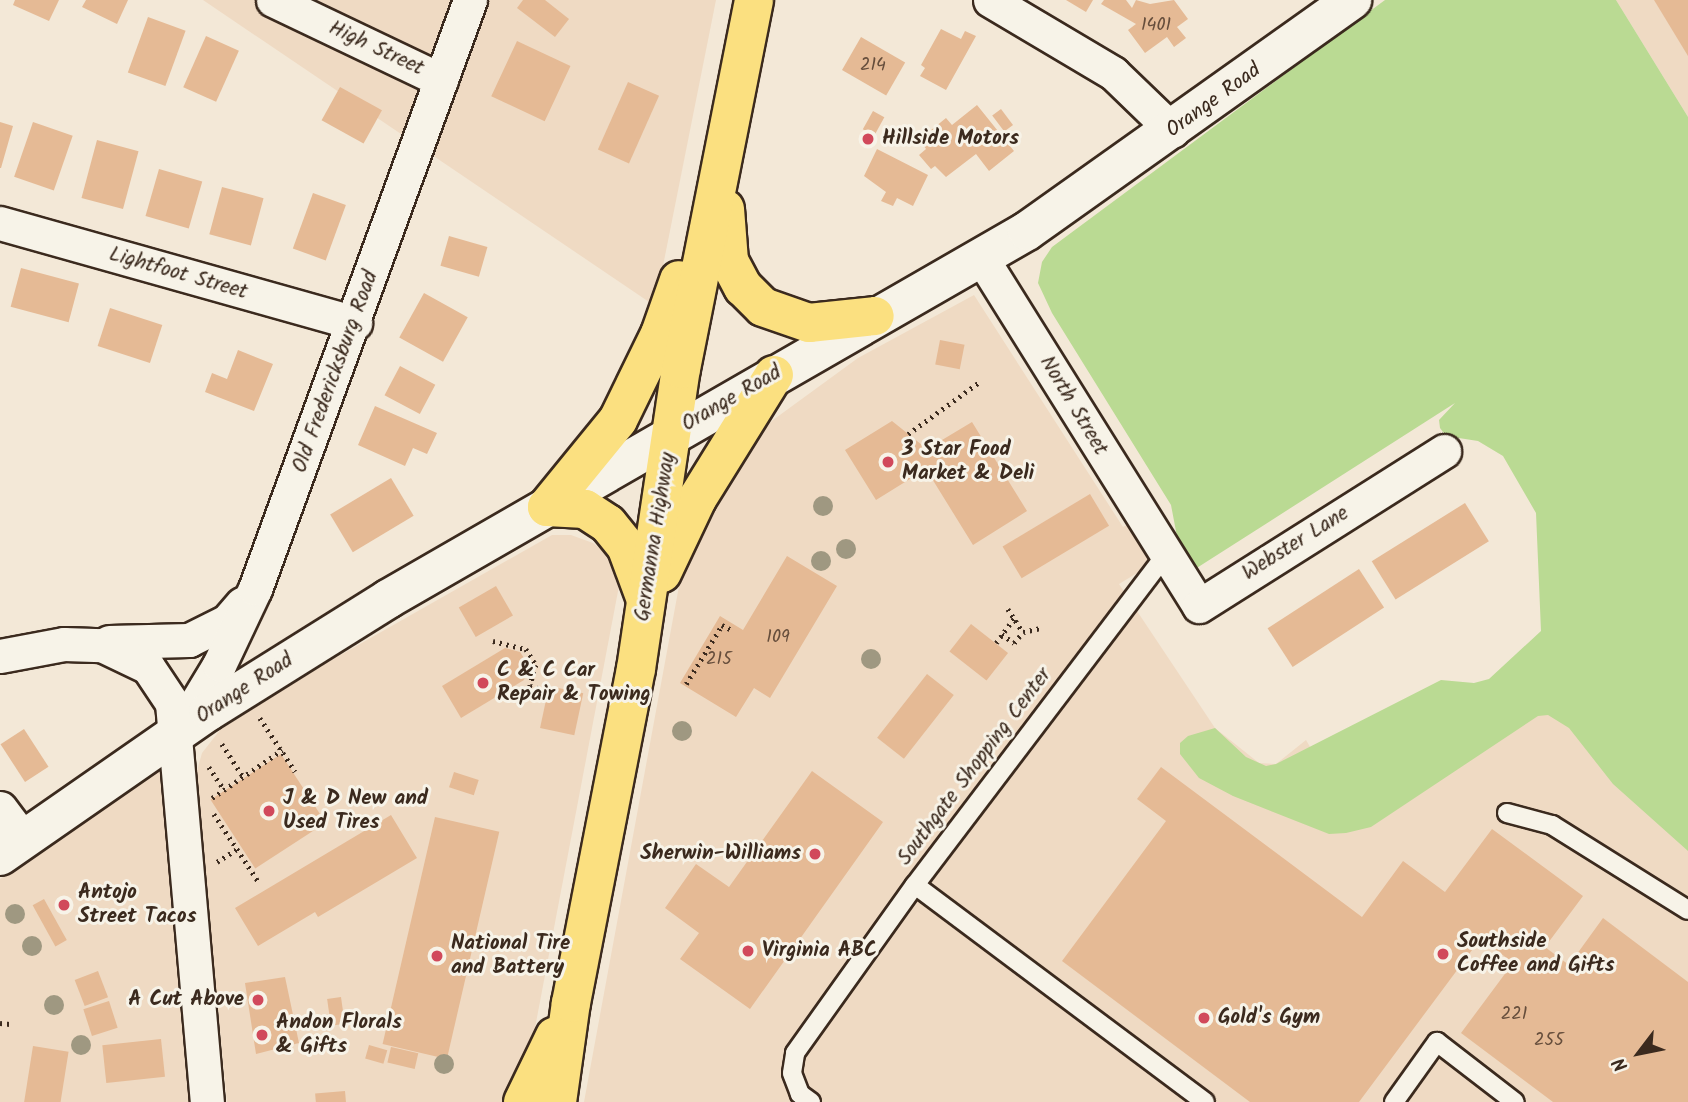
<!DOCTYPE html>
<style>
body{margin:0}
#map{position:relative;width:1688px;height:1102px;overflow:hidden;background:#f3e8d7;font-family:Kalam,sans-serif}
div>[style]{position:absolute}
.built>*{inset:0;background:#efdac3}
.green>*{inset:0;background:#bada93}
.building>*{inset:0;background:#e5ba95;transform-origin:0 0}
.path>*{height:4.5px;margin-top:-2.25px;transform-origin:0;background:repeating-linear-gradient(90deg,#3b2a1e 0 2px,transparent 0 7px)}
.roads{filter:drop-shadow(2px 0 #3b2a1e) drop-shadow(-2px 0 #3b2a1e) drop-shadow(0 2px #3b2a1e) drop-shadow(0 -2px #3b2a1e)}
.service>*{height:18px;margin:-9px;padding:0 9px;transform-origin:9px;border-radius:9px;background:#f7f3e8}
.minor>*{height:33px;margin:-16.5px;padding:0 16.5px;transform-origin:16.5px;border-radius:16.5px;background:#f7f3e8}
.secondary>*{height:38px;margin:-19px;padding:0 19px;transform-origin:19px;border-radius:19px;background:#f7f3e8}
.primary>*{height:38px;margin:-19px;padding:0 19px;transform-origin:19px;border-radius:19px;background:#fbe080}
.trees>*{width:20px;height:20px;margin:-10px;border-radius:50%;background:#9f9881}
.dots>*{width:19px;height:19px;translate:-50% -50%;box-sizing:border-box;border:4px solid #f7f3e8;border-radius:50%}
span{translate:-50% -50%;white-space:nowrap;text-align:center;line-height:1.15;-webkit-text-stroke:6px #f7f3e8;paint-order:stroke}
.number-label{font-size:18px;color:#664e3c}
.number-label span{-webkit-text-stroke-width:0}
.street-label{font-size:21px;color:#3b2a1e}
.poi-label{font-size:21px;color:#3b2a1e;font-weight:700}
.left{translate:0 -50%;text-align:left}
.right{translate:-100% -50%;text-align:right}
.north{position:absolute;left:1604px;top:1018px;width:70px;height:70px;-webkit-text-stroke:5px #f7f3e8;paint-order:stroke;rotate:238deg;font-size:19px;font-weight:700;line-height:28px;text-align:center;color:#3b2a1e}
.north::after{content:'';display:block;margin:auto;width:24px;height:32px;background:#3b2a1e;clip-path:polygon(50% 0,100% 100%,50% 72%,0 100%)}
</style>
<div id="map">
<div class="built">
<div style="clip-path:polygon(203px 0,716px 0,655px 306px)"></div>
<div style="clip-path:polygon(1616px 0,1688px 0,1688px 117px)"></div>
<div style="clip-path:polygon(974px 295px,1123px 527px,1142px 517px,1165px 556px,1119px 584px,1215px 728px,1259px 763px,1276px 764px,1306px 740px,1333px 786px,1688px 591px,1688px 1102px,584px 1102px,684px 559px,747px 445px,773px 420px,858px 358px)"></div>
<div style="clip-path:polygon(552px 535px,571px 535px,593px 543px,606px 553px,619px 586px,527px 1070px,515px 1102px,227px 1102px,195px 778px,202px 753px,220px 730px,293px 682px)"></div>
<div style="clip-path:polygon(162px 769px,195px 1102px,0 1102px,0 879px)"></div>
</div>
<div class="green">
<div style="clip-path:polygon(1385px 0,1616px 0,1688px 117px,1688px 851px,1613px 784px,1569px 728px,1548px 715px,1538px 716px,1371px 827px,1346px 833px,1329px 834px,1233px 796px,1199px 778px,1180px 754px,1180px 743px,1188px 736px,1215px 728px,1246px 757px,1266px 766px,1276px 764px,1441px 680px,1474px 683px,1489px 679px,1541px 631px,1536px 513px,1503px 456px,1478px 441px,1446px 436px,1440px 428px,1439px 420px,1455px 403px,1192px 571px,1179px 547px,1171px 505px,1052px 313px,1038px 283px,1042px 262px,1052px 247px)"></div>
</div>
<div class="building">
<div style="clip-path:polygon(15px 0,59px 0,49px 21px,13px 5px)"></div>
<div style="clip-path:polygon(86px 0,128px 0,117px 24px,82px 7px)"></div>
<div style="clip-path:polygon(523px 0,545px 0,569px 19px,555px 37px,517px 8px)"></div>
<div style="clip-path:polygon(1066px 0,1093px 0,1086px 12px)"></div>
<div style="clip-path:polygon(1104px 0,1126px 0,1132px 8px,1136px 0,1150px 4px,1174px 0,1188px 19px,1177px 27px,1186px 38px,1174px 47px,1167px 37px,1145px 53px,1128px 30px,1136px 24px,1101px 4px)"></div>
<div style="clip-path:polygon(1654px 0,1688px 0,1688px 56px)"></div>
<div style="left:148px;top:17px;width:40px;height:59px;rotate:20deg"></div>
<div style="clip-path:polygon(941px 29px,961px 39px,965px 31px,976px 36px,946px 90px,920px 76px,925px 68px,921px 65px)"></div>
<div style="left:206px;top:36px;width:36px;height:56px;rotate:24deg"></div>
<div style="left:861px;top:37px;width:51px;height:38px;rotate:30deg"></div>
<div style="left:517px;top:41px;width:59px;height:61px;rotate:25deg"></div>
<div style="left:628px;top:82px;width:34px;height:74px;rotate:24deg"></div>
<div style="left:340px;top:87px;width:48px;height:38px;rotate:29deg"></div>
<div style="clip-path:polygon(977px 105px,1014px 151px,989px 171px,976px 154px,946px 177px,935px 166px,931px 169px,919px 155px,926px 149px,922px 143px,928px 139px,925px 135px,946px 118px,952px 125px)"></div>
<div style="left:1001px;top:109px;width:20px;height:11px;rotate:53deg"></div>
<div style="left:873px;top:111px;width:13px;height:21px;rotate:29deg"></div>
<div style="clip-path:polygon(0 122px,13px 126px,1px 168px,0 168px)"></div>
<div style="left:33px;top:122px;width:42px;height:58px;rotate:19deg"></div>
<div style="left:97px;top:140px;width:43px;height:60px;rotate:15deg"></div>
<div style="clip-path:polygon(877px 149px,928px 175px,913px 206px,897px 198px,893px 206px,881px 201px,886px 192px,864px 176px)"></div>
<div style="left:159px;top:169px;width:45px;height:49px;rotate:16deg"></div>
<div style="left:222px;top:187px;width:43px;height:49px;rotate:15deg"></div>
<div style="left:313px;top:193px;width:35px;height:59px;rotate:20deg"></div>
<div style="left:449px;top:236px;width:40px;height:31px;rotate:16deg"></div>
<div style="left:21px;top:268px;width:60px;height:40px;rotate:15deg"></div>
<div style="left:424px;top:293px;width:50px;height:51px;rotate:29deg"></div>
<div style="left:110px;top:308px;width:55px;height:40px;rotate:18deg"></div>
<div style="left:940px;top:340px;width:25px;height:25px;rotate:11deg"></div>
<div style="clip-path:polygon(238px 350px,273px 364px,254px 411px,205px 392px,212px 373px,227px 379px)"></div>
<div style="left:400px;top:366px;width:40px;height:33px;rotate:28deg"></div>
<div style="clip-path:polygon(375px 406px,437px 433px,427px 454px,413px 448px,405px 466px,358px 445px)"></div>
<div style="clip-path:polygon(892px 421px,927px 449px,972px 422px,1027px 511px,973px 545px,926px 469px,876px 500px,845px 450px)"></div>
<div style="left:391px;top:478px;width:44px;height:71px;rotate:59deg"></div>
<div style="left:1090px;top:494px;width:37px;height:102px;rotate:59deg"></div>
<div style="left:1465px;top:503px;width:45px;height:110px;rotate:58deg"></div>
<div style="clip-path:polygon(787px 556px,837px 586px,770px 698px,754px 688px,736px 717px,680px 683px,720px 616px,743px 630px)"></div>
<div style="left:1359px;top:569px;width:46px;height:109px;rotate:57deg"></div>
<div style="left:496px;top:586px;width:34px;height:43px;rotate:60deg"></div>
<div style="left:971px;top:624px;width:47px;height:35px;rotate:38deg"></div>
<div style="clip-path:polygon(505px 648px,520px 652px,528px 664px,524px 680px,461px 718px,442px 686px)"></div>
<div style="left:927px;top:674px;width:34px;height:81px;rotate:38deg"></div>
<div style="left:549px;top:686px;width:35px;height:43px;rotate:12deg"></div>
<div style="left:24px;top:729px;width:45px;height:28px;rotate:57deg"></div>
<div style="left:281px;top:754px;width:82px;height:84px;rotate:57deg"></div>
<div style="clip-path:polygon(1161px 767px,1362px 917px,1403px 861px,1445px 892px,1492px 829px,1583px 896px,1545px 947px,1569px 965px,1603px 918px,1688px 982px,1688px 1102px,1553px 1102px,1461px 1033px,1513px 963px,1481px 938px,1359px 1102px,1250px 1102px,1062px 961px,1166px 821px,1137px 799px)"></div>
<div style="clip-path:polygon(812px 771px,883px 822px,750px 1009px,680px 959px,699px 933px,665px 908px,696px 864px,729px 887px)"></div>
<div style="left:454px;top:772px;width:26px;height:16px;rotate:18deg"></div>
<div style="clip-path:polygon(391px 815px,417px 858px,318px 917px,315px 912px,258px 946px,235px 908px)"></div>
<div style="left:435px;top:817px;width:66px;height:233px;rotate:13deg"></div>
<div style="left:44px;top:899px;width:47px;height:13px;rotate:61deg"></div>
<div style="left:98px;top:971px;width:28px;height:25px;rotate:69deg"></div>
<div style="clip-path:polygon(285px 977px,299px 1043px,256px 1054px,245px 983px)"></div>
<div style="left:341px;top:997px;width:27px;height:14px;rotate:82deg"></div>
<div style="left:109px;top:1001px;width:28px;height:27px;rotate:72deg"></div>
<div style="left:161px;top:1039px;width:38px;height:59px;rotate:84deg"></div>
<div style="left:369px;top:1045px;width:19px;height:14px;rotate:16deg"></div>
<div style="left:33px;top:1046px;width:36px;height:57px;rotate:9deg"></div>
<div style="left:391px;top:1047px;width:28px;height:16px;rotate:13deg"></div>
<div style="left:345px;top:1091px;width:11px;height:30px;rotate:85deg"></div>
</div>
<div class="path">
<div style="left:908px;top:434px;width:87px;rotate:-36.1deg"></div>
<div style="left:1008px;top:609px;width:27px;rotate:57deg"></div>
<div style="left:1023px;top:632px;width:18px;rotate:-13deg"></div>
<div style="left:1002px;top:634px;width:15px;rotate:37deg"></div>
<div style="left:1014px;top:643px;width:14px;rotate:-51deg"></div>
<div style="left:493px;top:641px;width:34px;rotate:14deg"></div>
<div style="left:526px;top:649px;width:19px;rotate:58deg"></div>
<div style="left:536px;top:665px;width:22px;rotate:106deg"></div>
<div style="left:530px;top:686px;width:16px;rotate:15deg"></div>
<div style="left:996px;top:643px;width:31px;rotate:-54deg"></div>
<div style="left:686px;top:684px;width:69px;rotate:-58.6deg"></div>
<div style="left:722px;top:625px;width:13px;rotate:27deg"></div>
<div style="left:260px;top:718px;width:64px;rotate:56.6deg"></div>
<div style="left:222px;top:744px;width:38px;rotate:57deg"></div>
<div style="left:209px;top:767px;width:27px;rotate:56deg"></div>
<div style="left:212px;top:798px;width:85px;rotate:-34.4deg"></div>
<div style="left:214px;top:814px;width:80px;rotate:56.7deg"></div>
<div style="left:217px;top:862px;width:24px;rotate:-33deg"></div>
<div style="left:0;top:1023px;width:10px;rotate:6deg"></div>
</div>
<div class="roads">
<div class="service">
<div style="left:1507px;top:813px;width:47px;rotate:14.9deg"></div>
<div style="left:1552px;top:825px;width:160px;rotate:32deg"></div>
<div style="left:915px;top:885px;width:362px;rotate:36.8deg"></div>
<div style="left:811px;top:1102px;width:14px;rotate:-144deg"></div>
<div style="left:800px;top:1094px;width:22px;rotate:-111deg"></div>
<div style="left:792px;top:1073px;width:20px;rotate:-81deg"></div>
<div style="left:795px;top:1053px;width:206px;rotate:-54.5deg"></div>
<div style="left:915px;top:885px;width:413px;rotate:-52.8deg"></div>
<div style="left:1394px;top:1102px;width:74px;rotate:-54.4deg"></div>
<div style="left:1437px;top:1042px;width:98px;rotate:37.6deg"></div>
</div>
<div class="minor">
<div style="left:273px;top:0;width:186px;rotate:25.5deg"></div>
<div style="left:990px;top:0;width:143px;rotate:30.7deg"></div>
<div style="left:1113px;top:73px;width:83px;rotate:44deg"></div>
<div style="left:0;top:223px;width:369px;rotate:15.7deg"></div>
<div style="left:981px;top:257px;width:411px;rotate:58deg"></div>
<div style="left:1199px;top:606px;width:290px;rotate:-32.3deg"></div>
<div style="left:109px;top:642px;width:80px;rotate:-1.4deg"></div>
<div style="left:189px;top:640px;width:42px;rotate:-26.6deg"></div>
<div style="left:227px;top:621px;width:23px;rotate:-49deg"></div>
<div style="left:0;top:656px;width:65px;rotate:-10.6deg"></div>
<div style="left:64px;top:644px;width:38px;rotate:2deg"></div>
<div style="left:102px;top:645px;width:51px;rotate:25.6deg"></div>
<div style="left:148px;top:667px;width:43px;rotate:56.3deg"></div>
<div style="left:172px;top:703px;width:401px;rotate:85deg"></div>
<div style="left:179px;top:731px;width:77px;rotate:-58.8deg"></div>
<div style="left:219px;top:665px;width:84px;rotate:-64.7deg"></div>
<div style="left:255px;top:589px;width:627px;rotate:-69.95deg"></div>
<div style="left:0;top:808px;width:39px;rotate:53deg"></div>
</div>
<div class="secondary">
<div style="left:0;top:856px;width:254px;rotate:-34.8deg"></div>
<div style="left:209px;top:711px;width:211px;rotate:-32deg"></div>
<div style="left:388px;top:599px;width:737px;rotate:-29.94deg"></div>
<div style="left:1027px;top:231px;width:399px;rotate:-35.4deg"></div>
</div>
<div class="primary">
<div style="left:725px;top:209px;width:52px;rotate:85.6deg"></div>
<div style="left:729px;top:261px;width:30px;rotate:62deg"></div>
<div style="left:743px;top:287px;width:28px;rotate:45deg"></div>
<div style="left:763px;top:307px;width:49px;rotate:19.2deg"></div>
<div style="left:809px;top:323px;width:66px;rotate:-6.1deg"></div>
<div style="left:547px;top:507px;width:112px;rotate:-50.8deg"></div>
<div style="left:618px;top:420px;width:96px;rotate:-64deg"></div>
<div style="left:660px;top:334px;width:57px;rotate:-70.6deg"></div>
<div style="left:547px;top:507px;width:38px;rotate:3deg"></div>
<div style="left:585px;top:509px;width:27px;rotate:33deg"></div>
<div style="left:608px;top:524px;width:28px;rotate:51deg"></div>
<div style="left:626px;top:546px;width:54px;rotate:69.6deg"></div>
<div style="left:662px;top:573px;width:82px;rotate:-64.7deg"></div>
<div style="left:697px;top:499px;width:146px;rotate:-58.2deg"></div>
<div style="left:523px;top:1102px;width:73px;rotate:-64.1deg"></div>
<div style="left:557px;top:1102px;width:100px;rotate:-82deg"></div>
<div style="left:571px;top:1003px;width:340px;rotate:-79deg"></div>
<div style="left:636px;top:669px;width:303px;rotate:-81.5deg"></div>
<div style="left:681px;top:369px;width:376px;rotate:-78.8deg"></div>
</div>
</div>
<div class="trees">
<div style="left:823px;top:506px"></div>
<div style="left:846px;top:549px"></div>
<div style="left:821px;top:561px"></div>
<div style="left:871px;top:659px"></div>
<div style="left:682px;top:731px"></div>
<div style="left:15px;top:914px"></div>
<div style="left:32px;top:946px"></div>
<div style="left:54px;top:1005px"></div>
<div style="left:81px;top:1045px"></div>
<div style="left:444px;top:1064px"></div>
</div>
<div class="dots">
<div style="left:868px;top:139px;background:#d1495b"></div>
<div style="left:888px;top:462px;background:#d1495b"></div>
<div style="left:483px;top:683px;background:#d1495b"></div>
<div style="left:269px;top:811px;background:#d1495b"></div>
<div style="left:815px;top:854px;background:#d1495b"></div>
<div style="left:64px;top:905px;background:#d1495b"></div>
<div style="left:748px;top:951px;background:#d1495b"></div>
<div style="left:1443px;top:954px;background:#d1495b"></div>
<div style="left:437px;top:956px;background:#d1495b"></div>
<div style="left:258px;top:1000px;background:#d1495b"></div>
<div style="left:1204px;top:1018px;background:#d1495b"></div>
<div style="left:262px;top:1035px;background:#d1495b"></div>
</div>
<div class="number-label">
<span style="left:1156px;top:26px">1401</span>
<span style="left:873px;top:66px">214</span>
<span style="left:778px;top:638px">109</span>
<span style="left:719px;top:660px">215</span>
<span style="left:1514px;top:1015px">221</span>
<span style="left:1549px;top:1041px">255</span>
</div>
<div class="street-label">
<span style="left:376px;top:49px;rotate:25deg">High Street</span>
<span style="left:1214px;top:101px;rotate:-36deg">Orange Road</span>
<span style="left:178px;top:274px;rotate:16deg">Lightfoot Street</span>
<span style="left:336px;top:372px;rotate:-70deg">Old Fredericksburg Road</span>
<span style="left:732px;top:399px;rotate:-30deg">Orange Road</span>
<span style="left:1073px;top:406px;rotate:59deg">North Street</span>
<span style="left:656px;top:537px;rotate:-81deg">Germanna Highway</span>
<span style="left:1296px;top:544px;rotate:-32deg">Webster Lane</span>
<span style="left:245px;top:689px;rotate:-33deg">Orange Road</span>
<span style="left:975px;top:767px;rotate:-53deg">Southgate Shopping Center</span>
</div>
<div class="poi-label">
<span class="left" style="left:882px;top:139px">Hillside Motors</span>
<span class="left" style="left:902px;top:462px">3 Star Food<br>Market &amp; Deli</span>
<span class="left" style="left:497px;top:683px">C &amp; C Car<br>Repair &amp; Towing</span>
<span class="left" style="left:283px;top:811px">J &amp; D New and<br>Used Tires</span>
<span class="right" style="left:801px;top:854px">Sherwin-Williams</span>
<span class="left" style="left:78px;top:905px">Antojo<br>Street Tacos</span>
<span class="left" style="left:1457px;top:954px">Southside<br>Coffee and Gifts</span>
<span class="left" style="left:451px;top:956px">National Tire<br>and Battery</span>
<span class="left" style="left:762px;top:951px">Virginia ABC</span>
<span class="right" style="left:244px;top:1000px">A Cut Above</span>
<span class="left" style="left:1218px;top:1018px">Gold's Gym</span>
<span class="left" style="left:276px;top:1035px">Andon Florals<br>&amp; Gifts</span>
</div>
<div class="north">N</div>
</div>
